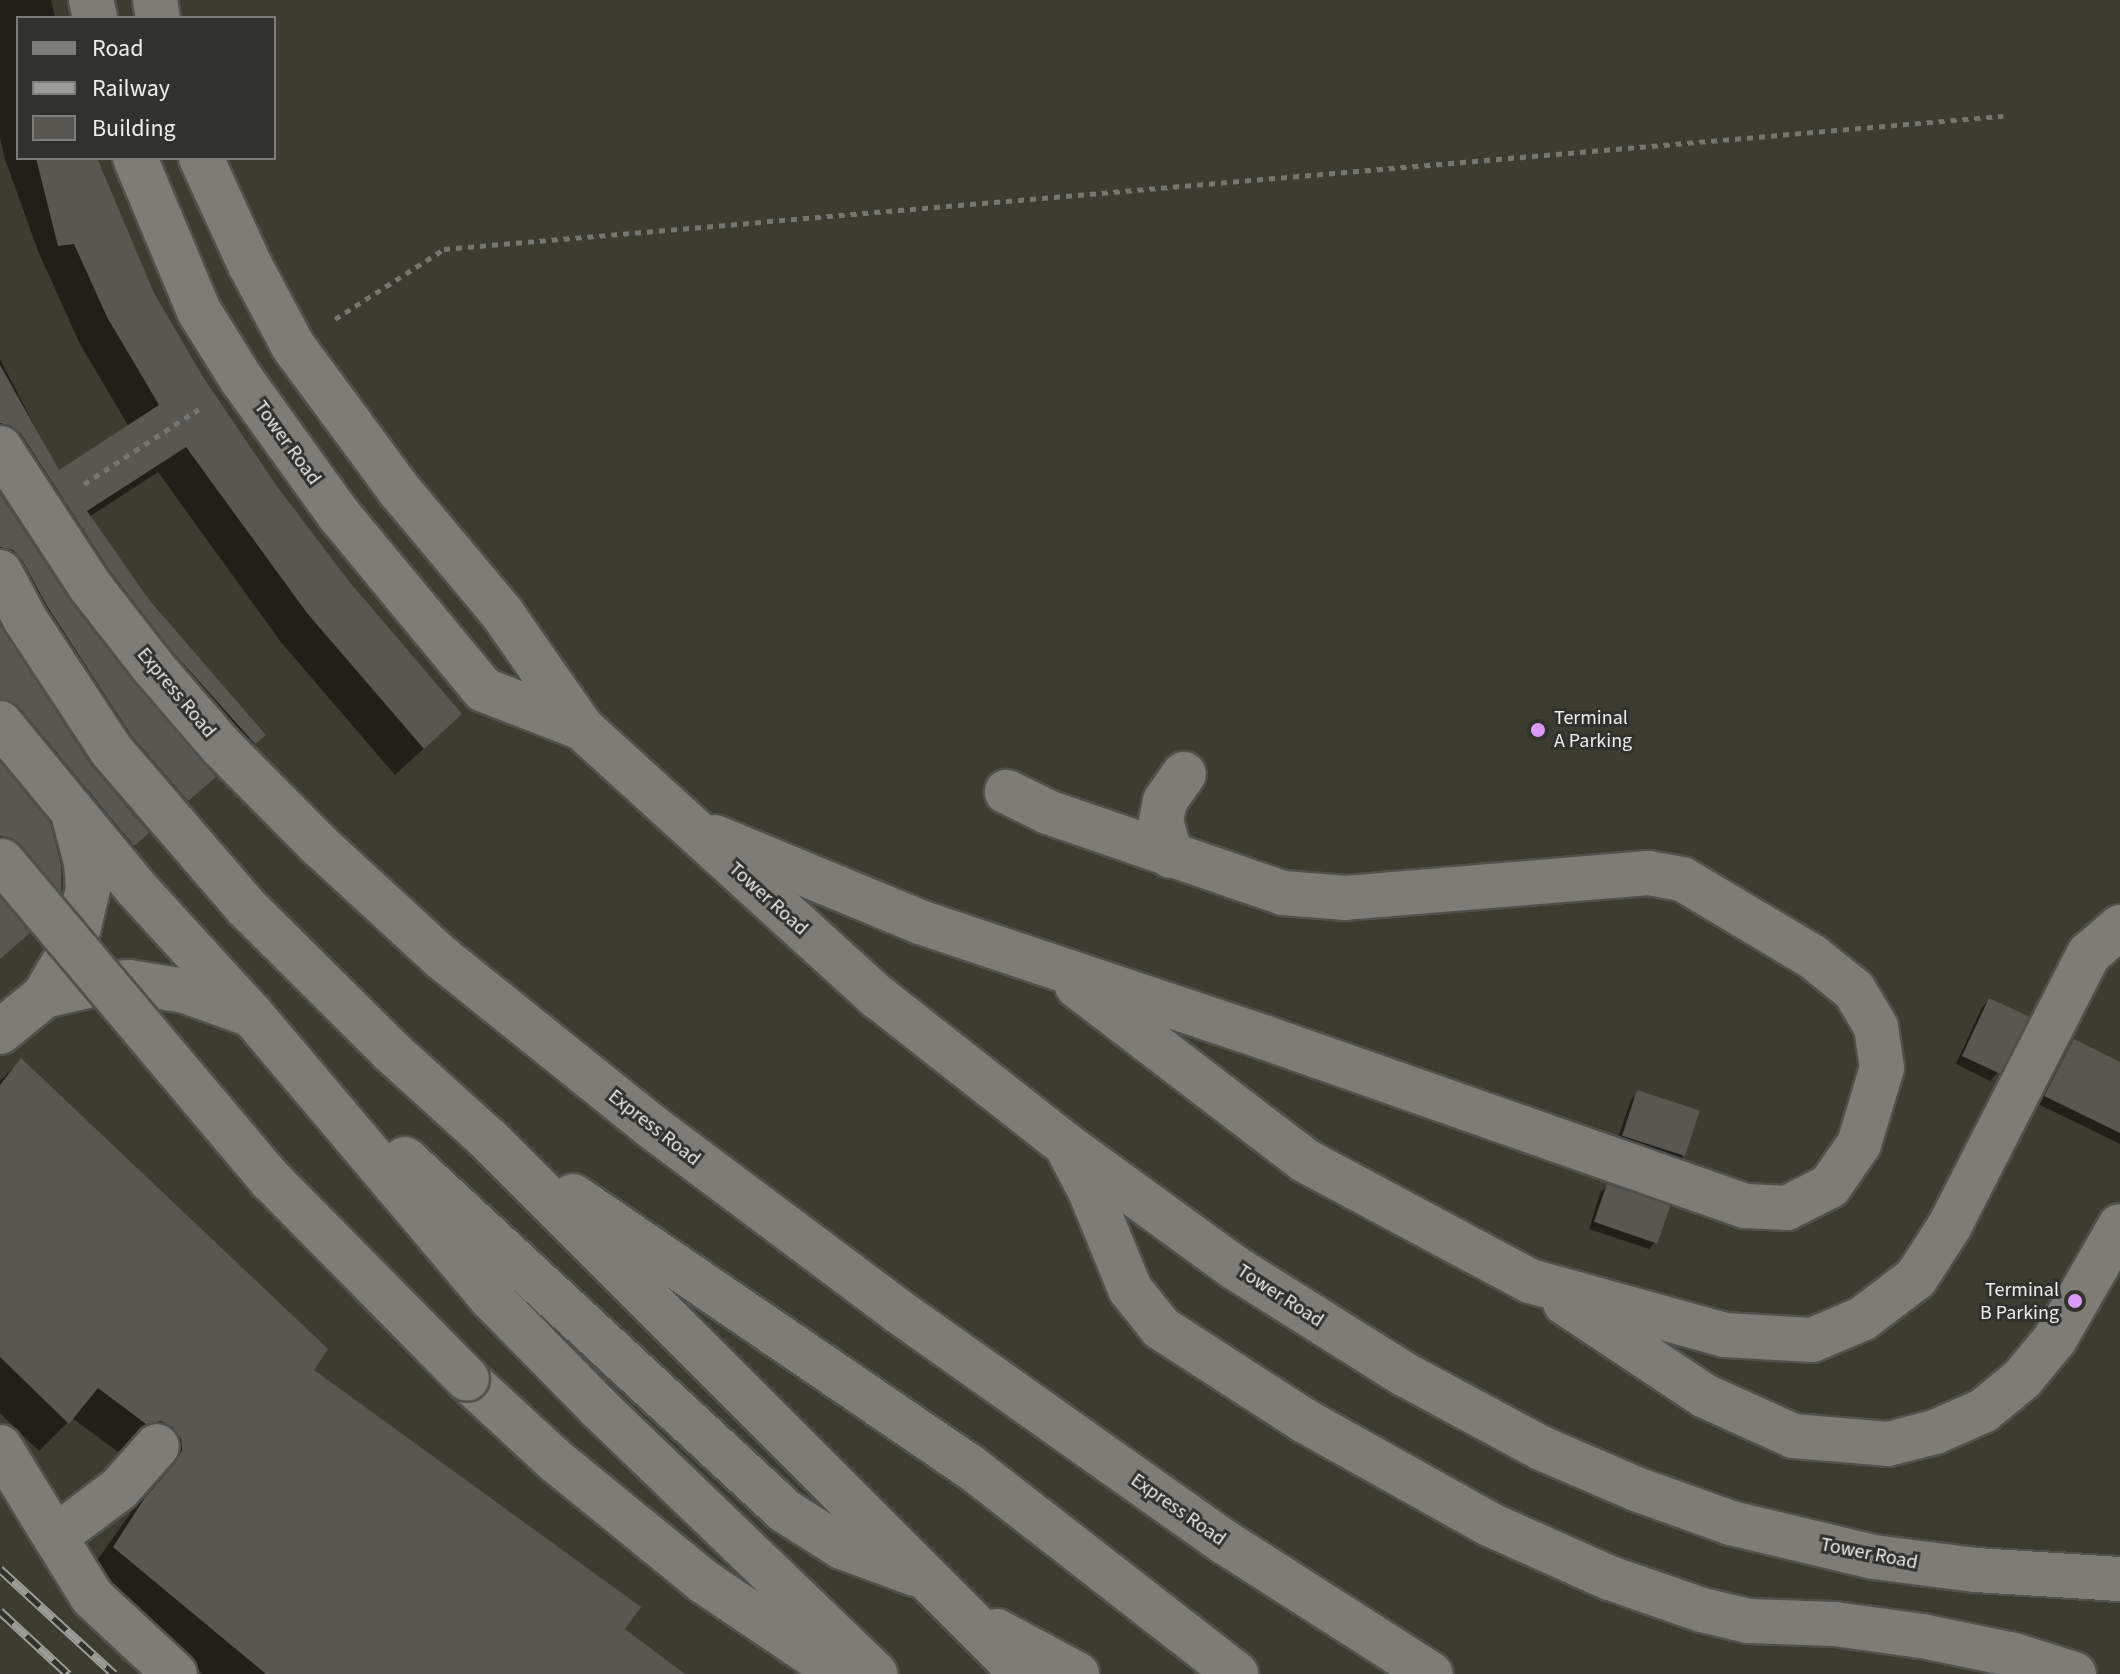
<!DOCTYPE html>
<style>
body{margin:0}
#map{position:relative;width:2120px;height:1674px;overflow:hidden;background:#32322c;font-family:"Source Sans 3",sans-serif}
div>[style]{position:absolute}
.built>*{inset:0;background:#3d3c30}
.shadow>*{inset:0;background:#0007}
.building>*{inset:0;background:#585851;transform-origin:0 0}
.path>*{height:5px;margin-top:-2.5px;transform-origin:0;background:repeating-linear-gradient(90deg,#767670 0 6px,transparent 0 12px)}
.roads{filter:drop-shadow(2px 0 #51514b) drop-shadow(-2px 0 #51514b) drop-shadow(0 2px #51514b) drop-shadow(0 -2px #51514b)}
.minor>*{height:44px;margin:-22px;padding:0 22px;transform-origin:22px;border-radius:22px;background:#7d7d76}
.rail>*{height:9px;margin-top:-4.5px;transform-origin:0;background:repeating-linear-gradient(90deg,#32322c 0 18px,#9d9d98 0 36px);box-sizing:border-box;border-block:2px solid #9d9d98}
.bridges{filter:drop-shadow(2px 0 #51514b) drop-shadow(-2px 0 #51514b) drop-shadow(0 2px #51514b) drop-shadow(0 -2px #51514b)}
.minor-bridge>*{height:44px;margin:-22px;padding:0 22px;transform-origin:22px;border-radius:22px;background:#7d7d76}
.dots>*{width:22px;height:22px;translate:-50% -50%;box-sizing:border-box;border:4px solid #32322c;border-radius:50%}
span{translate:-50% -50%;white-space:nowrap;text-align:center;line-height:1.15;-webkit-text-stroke:6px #32322c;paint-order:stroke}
.street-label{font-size:20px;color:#edede9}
.poi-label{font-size:20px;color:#edede9}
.left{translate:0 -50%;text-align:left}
.right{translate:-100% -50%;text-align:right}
.legend{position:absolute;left:16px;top:16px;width:260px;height:144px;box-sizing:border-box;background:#32322c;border:2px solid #7d7d78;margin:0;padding:10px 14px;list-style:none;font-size:24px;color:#edede9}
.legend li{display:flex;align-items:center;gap:16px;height:40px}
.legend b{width:40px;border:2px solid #7d7d78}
</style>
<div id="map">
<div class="built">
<div style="clip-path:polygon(evenodd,0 0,2120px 0,2120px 1674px,0 1674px,0 0,18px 18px,274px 18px,274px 158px,18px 158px,18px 18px)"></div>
</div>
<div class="shadow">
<div style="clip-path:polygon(0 0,51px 0,55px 18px,18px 18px,18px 158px,96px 158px,152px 294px,201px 378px,432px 741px,395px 775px,280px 641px,158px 472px,89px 517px,148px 602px,263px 735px,236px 762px,0 471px,0 359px,59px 473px,129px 427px,80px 344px,38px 251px,5px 159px,0 138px)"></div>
<div style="clip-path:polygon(0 497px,67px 601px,132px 685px,213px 777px,159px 826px,0 597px)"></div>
<div style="clip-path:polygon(0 629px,88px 765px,147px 833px,120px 860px,0 744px)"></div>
<div style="clip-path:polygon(0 762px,59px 866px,59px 892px,33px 918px,0 882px)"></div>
<div style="clip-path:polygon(1989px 1000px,1997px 1073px,1990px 1081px,1956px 1064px,1982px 1007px)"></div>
<div style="clip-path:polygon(2074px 1041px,2120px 1064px,2120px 1144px,2038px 1104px)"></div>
<div style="clip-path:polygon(21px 1060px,312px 1371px,622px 1629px,682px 1674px,203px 1674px,86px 1576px,154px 1480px,132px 1449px,117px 1451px,72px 1418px,39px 1451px,0 1413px,0 1081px)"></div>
<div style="clip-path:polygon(1638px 1092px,1683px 1157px,1676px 1164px,1616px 1144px,1631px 1100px)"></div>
<div style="clip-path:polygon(1607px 1186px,1656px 1241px,1649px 1249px,1589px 1229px,1600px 1193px)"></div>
</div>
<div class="building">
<div style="clip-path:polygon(36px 158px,97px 158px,154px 293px,203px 377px,276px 485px,348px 580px,462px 714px,424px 749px,307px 613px,186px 447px,87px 511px,150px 601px,266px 735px,255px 744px,172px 651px,110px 571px,21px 434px,12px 426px,0 423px,0 365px,59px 470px,159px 405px,107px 317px,74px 244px,58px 246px)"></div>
<div style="clip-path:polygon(0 494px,70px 601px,134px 683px,216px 777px,188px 801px,131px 735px,47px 606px,22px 560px,13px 550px,0 547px)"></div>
<div style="clip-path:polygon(0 625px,90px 764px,149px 833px,134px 846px,19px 707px,0 699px)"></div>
<div style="clip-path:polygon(0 762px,50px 823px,61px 866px,61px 893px,21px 845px,11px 838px,0 836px)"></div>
<div style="clip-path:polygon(0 897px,30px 933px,0 959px)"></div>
<div style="left:1989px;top:998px;width:44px;height:64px;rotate:25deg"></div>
<div style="clip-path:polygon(2074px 1039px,2120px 1062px,2120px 1133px,2044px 1096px)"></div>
<div style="clip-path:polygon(21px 1058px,328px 1349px,314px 1370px,641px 1607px,625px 1629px,685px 1674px,266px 1674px,113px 1547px,144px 1499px,176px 1462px,182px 1450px,181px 1439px,173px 1427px,161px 1421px,146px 1424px,98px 1388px,69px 1424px,0 1357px,0 1085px)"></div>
<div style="left:1637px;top:1090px;width:66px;height:48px;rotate:18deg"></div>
<div style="left:1607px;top:1184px;width:67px;height:40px;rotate:19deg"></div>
</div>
<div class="path">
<div style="left:335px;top:319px;width:130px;rotate:-32.7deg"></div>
<div style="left:444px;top:249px;width:1565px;rotate:-4.88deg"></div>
<div style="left:84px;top:484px;width:137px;rotate:-33.1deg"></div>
</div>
<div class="roads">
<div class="minor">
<div style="left:91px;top:0;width:18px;rotate:77deg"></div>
<div style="left:155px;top:0;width:18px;rotate:81deg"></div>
<div style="left:135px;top:158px;width:166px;rotate:67.3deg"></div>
<div style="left:199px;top:311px;width:81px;rotate:58.1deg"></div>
<div style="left:242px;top:380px;width:166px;rotate:54.3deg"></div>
<div style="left:339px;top:515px;width:227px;rotate:50.4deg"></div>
<div style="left:484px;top:690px;width:105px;rotate:21.2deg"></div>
<div style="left:201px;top:158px;width:118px;rotate:65.4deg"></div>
<div style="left:250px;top:265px;width:92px;rotate:62deg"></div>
<div style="left:293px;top:346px;width:180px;rotate:53.6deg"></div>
<div style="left:400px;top:491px;width:159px;rotate:50.1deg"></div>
<div style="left:502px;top:613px;width:140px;rotate:55.2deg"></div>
<div style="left:582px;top:728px;width:400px;rotate:42.3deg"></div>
<div style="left:878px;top:997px;width:239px;rotate:38.2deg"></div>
<div style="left:1066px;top:1145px;width:208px;rotate:36deg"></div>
<div style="left:1234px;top:1267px;width:201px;rotate:32.2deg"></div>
<div style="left:1404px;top:1374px;width:156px;rotate:28.4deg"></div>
<div style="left:1541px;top:1448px;width:103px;rotate:23.3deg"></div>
<div style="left:1636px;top:1489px;width:101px;rotate:19.7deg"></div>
<div style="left:1731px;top:1523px;width:147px;rotate:13.4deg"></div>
<div style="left:1874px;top:1557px;width:103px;rotate:7.3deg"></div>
<div style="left:1976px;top:1570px;width:144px;rotate:3.6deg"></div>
<div style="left:0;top:448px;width:165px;rotate:56.9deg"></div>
<div style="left:90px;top:586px;width:103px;rotate:52.1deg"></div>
<div style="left:153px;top:667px;width:104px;rotate:49.3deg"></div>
<div style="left:221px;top:746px;width:138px;rotate:45.3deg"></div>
<div style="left:318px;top:844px;width:168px;rotate:42.6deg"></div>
<div style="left:442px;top:958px;width:268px;rotate:38.8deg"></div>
<div style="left:651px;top:1126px;width:309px;rotate:36.8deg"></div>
<div style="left:898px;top:1311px;width:402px;rotate:35.3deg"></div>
<div style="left:1226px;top:1543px;width:243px;rotate:32.6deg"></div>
<div style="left:0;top:572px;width:53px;rotate:62deg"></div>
<div style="left:25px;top:619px;width:157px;rotate:56.7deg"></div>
<div style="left:111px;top:750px;width:206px;rotate:49.3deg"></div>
<div style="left:245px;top:906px;width:207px;rotate:44.8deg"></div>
<div style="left:392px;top:1052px;width:130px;rotate:42.2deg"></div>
<div style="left:488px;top:1139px;width:757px;rotate:45deg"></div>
<div style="left:0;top:723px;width:214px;rotate:50.5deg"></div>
<div style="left:136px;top:888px;width:172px;rotate:47.6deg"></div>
<div style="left:252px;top:1015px;width:373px;rotate:49.8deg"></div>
<div style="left:493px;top:1300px;width:150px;rotate:45.5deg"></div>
<div style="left:598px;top:1407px;width:385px;rotate:43.9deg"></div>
<div style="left:715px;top:837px;width:222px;rotate:22.5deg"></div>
<div style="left:920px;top:922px;width:365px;rotate:18.5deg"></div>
<div style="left:1266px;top:1038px;width:508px;rotate:19.33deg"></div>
<div style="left:1745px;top:1206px;width:42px;rotate:2.7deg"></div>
<div style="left:1787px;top:1208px;width:48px;rotate:-27.1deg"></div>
<div style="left:1830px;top:1186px;width:51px;rotate:-55.4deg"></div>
<div style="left:1859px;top:1144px;width:79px;rotate:-73.2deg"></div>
<div style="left:1882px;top:1068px;width:41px;rotate:-98.3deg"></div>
<div style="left:1876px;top:1027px;width:43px;rotate:-120.7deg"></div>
<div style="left:1854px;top:990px;width:53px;rotate:-141.2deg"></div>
<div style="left:1813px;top:957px;width:152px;rotate:-149.2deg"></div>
<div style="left:1682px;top:879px;width:35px;rotate:-170deg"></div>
<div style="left:1648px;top:873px;width:303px;rotate:175.3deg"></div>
<div style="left:1346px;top:898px;width:63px;rotate:-175.5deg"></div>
<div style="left:1283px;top:893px;width:249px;rotate:-161deg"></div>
<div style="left:1048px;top:812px;width:46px;rotate:-154deg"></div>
<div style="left:1171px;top:856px;width:36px;rotate:-106deg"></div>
<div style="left:1161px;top:821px;width:20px;rotate:-79deg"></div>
<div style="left:1165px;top:801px;width:33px;rotate:-55deg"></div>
<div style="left:1077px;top:986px;width:288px;rotate:37.4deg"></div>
<div style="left:1306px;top:1161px;width:254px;rotate:28.2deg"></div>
<div style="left:1530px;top:1281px;width:202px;rotate:15.5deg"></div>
<div style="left:1725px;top:1335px;width:87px;rotate:3.3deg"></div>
<div style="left:1812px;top:1340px;width:54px;rotate:-22.8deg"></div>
<div style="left:1862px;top:1319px;width:68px;rotate:-37.2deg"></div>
<div style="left:1916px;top:1278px;width:61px;rotate:-57.1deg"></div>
<div style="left:1949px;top:1227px;width:307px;rotate:-62.9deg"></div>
<div style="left:2089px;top:954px;width:41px;rotate:-41.1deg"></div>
<div style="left:44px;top:996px;width:53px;rotate:-13deg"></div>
<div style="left:96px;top:984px;width:33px;rotate:-3deg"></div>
<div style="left:129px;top:982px;width:57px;rotate:9.1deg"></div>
<div style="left:185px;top:991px;width:65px;rotate:19.8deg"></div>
<div style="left:0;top:1032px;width:57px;rotate:-39.3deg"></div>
<div style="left:44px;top:996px;width:61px;rotate:-59.7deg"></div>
<div style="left:75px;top:943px;width:56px;rotate:-76.5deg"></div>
<div style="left:88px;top:889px;width:27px;rotate:-94deg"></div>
<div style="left:86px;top:862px;width:47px;rotate:-104.9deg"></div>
<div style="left:1069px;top:1151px;width:45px;rotate:62.3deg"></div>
<div style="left:1090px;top:1191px;width:106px;rotate:67.8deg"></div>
<div style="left:1130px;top:1289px;width:50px;rotate:51.5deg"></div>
<div style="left:1161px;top:1328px;width:171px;rotate:32.9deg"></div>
<div style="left:1305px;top:1421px;width:211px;rotate:29.2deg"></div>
<div style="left:1489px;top:1524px;width:133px;rotate:24.1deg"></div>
<div style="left:1610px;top:1578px;width:97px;rotate:19.2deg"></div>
<div style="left:1702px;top:1610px;width:48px;rotate:13.2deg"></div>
<div style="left:1749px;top:1621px;width:86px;rotate:2deg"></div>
<div style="left:1835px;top:1624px;width:88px;rotate:7.9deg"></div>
<div style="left:1922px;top:1636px;width:94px;rotate:11.7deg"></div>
<div style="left:2014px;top:1655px;width:63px;rotate:17.6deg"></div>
<div style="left:405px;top:1159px;width:518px;rotate:42.81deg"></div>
<div style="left:785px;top:1511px;width:67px;rotate:32.3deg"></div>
<div style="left:842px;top:1547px;width:78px;rotate:20.3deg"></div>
<div style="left:573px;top:1196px;width:478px;rotate:34.3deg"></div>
<div style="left:968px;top:1465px;width:340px;rotate:37.9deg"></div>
<div style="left:1565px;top:1303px;width:168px;rotate:33.6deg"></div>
<div style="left:1705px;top:1396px;width:97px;rotate:24.4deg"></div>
<div style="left:1793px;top:1436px;width:95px;rotate:4.8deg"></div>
<div style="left:1888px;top:1444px;width:49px;rotate:-14.3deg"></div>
<div style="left:1935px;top:1432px;width:52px;rotate:-23.6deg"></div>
<div style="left:1983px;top:1411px;width:50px;rotate:-39.4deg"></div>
<div style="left:2022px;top:1379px;width:52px;rotate:-50.5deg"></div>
<div style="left:2055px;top:1339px;width:130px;rotate:-60.1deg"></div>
<div style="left:467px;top:1379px;width:121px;rotate:42.7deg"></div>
<div style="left:556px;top:1461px;width:190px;rotate:39.2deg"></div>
<div style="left:703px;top:1581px;width:166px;rotate:34deg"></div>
<div style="left:0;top:1447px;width:105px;rotate:58.6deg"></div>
<div style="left:55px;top:1537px;width:80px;rotate:-36.9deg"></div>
<div style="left:119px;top:1489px;width:57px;rotate:-48.5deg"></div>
<div style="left:55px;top:1537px;width:70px;rotate:58.3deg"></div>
<div style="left:92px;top:1597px;width:113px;rotate:42.9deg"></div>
<div style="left:997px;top:1631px;width:91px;rotate:28.3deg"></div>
</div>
</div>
<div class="rail">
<div style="left:0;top:1569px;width:155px;rotate:42.6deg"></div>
<div style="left:0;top:1611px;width:93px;rotate:42.8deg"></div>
</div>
<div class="bridges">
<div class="minor-bridge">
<div style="left:2px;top:861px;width:417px;rotate:49.9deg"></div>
<div style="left:271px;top:1180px;width:279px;rotate:45.4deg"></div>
</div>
</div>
<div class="dots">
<div style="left:1538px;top:730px;background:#da9af6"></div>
<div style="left:2075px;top:1301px;background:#da9af6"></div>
</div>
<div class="street-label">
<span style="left:287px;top:443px;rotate:54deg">Tower Road</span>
<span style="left:176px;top:693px;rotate:50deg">Express Road</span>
<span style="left:768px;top:899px;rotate:42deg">Tower Road</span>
<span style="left:654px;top:1128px;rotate:38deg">Express Road</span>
<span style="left:1280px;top:1296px;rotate:33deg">Tower Road</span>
<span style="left:1178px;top:1510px;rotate:35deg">Express Road</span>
<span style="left:1869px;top:1554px;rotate:11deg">Tower Road</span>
</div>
<div class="poi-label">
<span class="left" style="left:1554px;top:730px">Terminal<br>A Parking</span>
<span class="right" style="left:2059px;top:1302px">Terminal<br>B Parking</span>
</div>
<ul class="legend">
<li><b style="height:10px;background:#7d7d76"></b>Road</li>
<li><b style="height:10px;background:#9d9d98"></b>Railway</li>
<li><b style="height:22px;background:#585851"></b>Building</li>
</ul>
</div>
